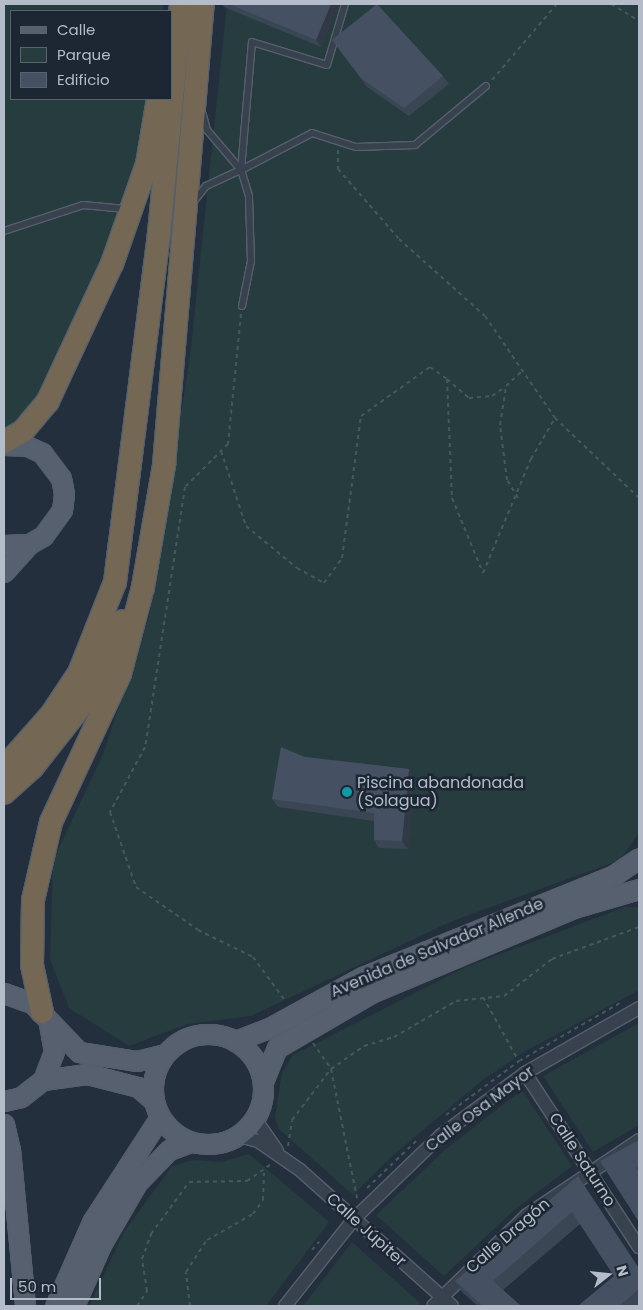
<!DOCTYPE html>
<meta charset="utf-8">
<style>
body{margin:0}
#map{position:relative;width:643px;height:1310px;overflow:hidden;background:#242f3e;font-family:Poppins,sans-serif}
div>[style]{position:absolute}
.green>*{inset:0;background:#263c3f}
.path>*{height:2px;margin-top:-1px;transform-origin:0;background:repeating-linear-gradient(90deg,#44595c 0 4px,transparent 0 8px)}
.roads{filter:drop-shadow(1px 0 #565f6c) drop-shadow(-1px 0 #565f6c) drop-shadow(0 1px #565f6c) drop-shadow(0 -1px #565f6c)}
.lane>*{height:6px;margin:-3px;padding:0 3px;transform-origin:3px;border-radius:3px;background:#38414e}
.street>*{height:12px;margin:-6px;padding:0 6px;transform-origin:6px;border-radius:6px;background:#38414e}
.primary>*{height:19px;margin:-9.5px;padding:0 9.5px;transform-origin:9.5px;border-radius:9.5px;background:#56606e}
.primary>.ring{margin:-9.5px;padding:0;box-sizing:content-box;background:none;border:19px solid #56606e;border-radius:50%}
.highway>*{height:22px;margin:-11px;padding:0 11px;transform-origin:11px;border-radius:11px;background:#746855}
.wall>*{inset:0;background:#3b4654}
.shaded-wall>*{inset:0;background:#303945}
.building>*{inset:0;background:#455162}
.dots>*{width:14px;height:14px;translate:-50% -50%;box-sizing:border-box;border:2px solid #1d2633;border-radius:50%}
span{translate:-50% -50%;white-space:nowrap;text-align:center;line-height:1.15;-webkit-text-stroke:5px #1d2633;paint-order:stroke}
.poi-label{font-size:16px;color:#b4bcc9}
.left{translate:0 -50%;text-align:left}
.street-label{font-size:16px;color:#b4bcc9}
.frame{position:absolute;inset:0;border:5px solid #b4bcc9;pointer-events:none}
.legend{position:absolute;left:10px;top:10px;width:162px;height:90px;box-sizing:border-box;background:#1d2633;border:1px solid #59626f;margin:0;padding:6px 9px;list-style:none;font-size:15px;color:#b4bcc9}
.legend li{display:flex;align-items:center;gap:10px;height:25px}
.legend b{width:25px;border:1px solid #59626f}
.north{position:absolute;left:583px;top:1250px;width:50px;height:50px;-webkit-text-stroke:4px #1d2633;paint-order:stroke;rotate:74deg;font-size:14px;font-weight:700;line-height:20px;text-align:center;color:#b4bcc9}
.north::after{content:'';display:block;margin:auto;width:18px;height:22px;background:#b4bcc9;clip-path:polygon(50% 0,100% 100%,50% 72%,0 100%)}
.scale{position:absolute;left:10px;top:1278px;width:91px;height:22px;box-sizing:border-box;border:2px solid #b4bcc9;border-top:0;padding-left:6px;font-size:15px;line-height:18px;white-space:nowrap;color:#b4bcc9;-webkit-text-stroke:4px #1d2633;paint-order:stroke}
</style>
<div id="map">
<div class="green">
<div style="clip-path:polygon(4px 4px,164px 4px,163px 11px,11px 11px,11px 99px,153px 99px,132px 198px,32px 414px,4px 430px)"></div>
<div style="clip-path:polygon(227px 4px,639px 4px,639px 833px,620px 860px,450px 922px,251px 1016px,187px 1024px,129px 1046px,69px 1008px,50px 959px,53px 861px,104px 752px,149px 616px,190px 357px)"></div>
<div style="clip-path:polygon(625px 907px,639px 907px,639px 990px,526px 1051px,484px 1079px,392px 1156px,353px 1195px,279px 1129px,275px 1117px,282px 1073px,293px 1055px,466px 967px)"></div>
<div style="clip-path:polygon(639px 1023px,639px 1125px,593px 1152px,543px 1076px)"></div>
<div style="clip-path:polygon(522px 1090px,572px 1166px,514px 1210px,444px 1276px,376px 1215px,446px 1149px)"></div>
<div style="clip-path:polygon(249px 1154px,329px 1222px,266px 1306px,89px 1306px,124px 1232px,172px 1166px,193px 1160px,221px 1162px)"></div>
<div style="clip-path:polygon(352px 1242px,420px 1303px,417px 1306px,303px 1306px)"></div>
</div>
<div class="path">
<div style="left:611px;top:4px;width:33px;rotate:31deg"></div>
<div style="left:492px;top:80px;width:100px;rotate:-49.5deg"></div>
<div style="left:338px;top:150px;width:19px;rotate:90deg"></div>
<div style="left:338px;top:169px;width:93px;rotate:48.9deg"></div>
<div style="left:399px;top:239px;width:115px;rotate:41.8deg"></div>
<div style="left:485px;top:316px;width:124px;rotate:55.5deg"></div>
<div style="left:555px;top:418px;width:116px;rotate:43.6deg"></div>
<div style="left:241px;top:314px;width:131px;rotate:95.7deg"></div>
<div style="left:228px;top:444px;width:61px;rotate:135deg"></div>
<div style="left:185px;top:487px;width:263px;rotate:98.7deg"></div>
<div style="left:145px;top:747px;width:74px;rotate:118.3deg"></div>
<div style="left:110px;top:812px;width:79px;rotate:70.9deg"></div>
<div style="left:136px;top:887px;width:75px;rotate:34.7deg"></div>
<div style="left:198px;top:930px;width:61px;rotate:26.1deg"></div>
<div style="left:253px;top:957px;width:56px;rotate:53.7deg"></div>
<div style="left:447px;top:379px;width:29px;rotate:41deg"></div>
<div style="left:469px;top:398px;width:23px;rotate:-5deg"></div>
<div style="left:492px;top:396px;width:16px;rotate:-35deg"></div>
<div style="left:221px;top:451px;width:79px;rotate:71.6deg"></div>
<div style="left:246px;top:526px;width:66px;rotate:39.5deg"></div>
<div style="left:297px;top:568px;width:31px;rotate:29deg"></div>
<div style="left:324px;top:583px;width:31px;rotate:-54deg"></div>
<div style="left:342px;top:558px;width:143px;rotate:-82.4deg"></div>
<div style="left:361px;top:416px;width:85px;rotate:-35.4deg"></div>
<div style="left:430px;top:367px;width:21px;rotate:35deg"></div>
<div style="left:447px;top:379px;width:119px;rotate:87.6deg"></div>
<div style="left:452px;top:498px;width:81px;rotate:67.5deg"></div>
<div style="left:483px;top:573px;width:124px;rotate:-67.2deg"></div>
<div style="left:531px;top:459px;width:48px;rotate:-59.7deg"></div>
<div style="left:518px;top:498px;width:21px;rotate:-121deg"></div>
<div style="left:507px;top:480px;width:55px;rotate:-97.3deg"></div>
<div style="left:500px;top:425px;width:39px;rotate:-81deg"></div>
<div style="left:506px;top:386px;width:22px;rotate:-43deg"></div>
<div style="left:483px;top:997px;width:72px;rotate:60.9deg"></div>
<div style="left:313px;top:1043px;width:32px;rotate:55deg"></div>
<div style="left:331px;top:1069px;width:132px;rotate:78.6deg"></div>
<div style="left:446px;top:1115px;width:91px;rotate:-36.5deg"></div>
<div style="left:519px;top:1061px;width:116px;rotate:-29.9deg"></div>
<div style="left:288px;top:1146px;width:26px;rotate:-81deg"></div>
<div style="left:292px;top:1120px;width:64px;rotate:-52.6deg"></div>
<div style="left:331px;top:1069px;width:40px;rotate:-34.9deg"></div>
<div style="left:364px;top:1046px;width:31px;rotate:-17deg"></div>
<div style="left:394px;top:1037px;width:72px;rotate:-30.1deg"></div>
<div style="left:456px;top:1001px;width:48px;rotate:-5.9deg"></div>
<div style="left:504px;top:996px;width:61px;rotate:-37.6deg"></div>
<div style="left:552px;top:959px;width:93px;rotate:-20.2deg"></div>
<div style="left:367px;top:1188px;width:68px;rotate:-43.8deg"></div>
<div style="left:312px;top:1250px;width:11px;rotate:-49deg"></div>
<div style="left:137px;top:1306px;width:18px;rotate:-56deg"></div>
<div style="left:147px;top:1291px;width:32px;rotate:-99deg"></div>
<div style="left:142px;top:1259px;width:27px;rotate:-70deg"></div>
<div style="left:151px;top:1234px;width:64px;rotate:-53.8deg"></div>
<div style="left:189px;top:1182px;width:58px;rotate:-1deg"></div>
<div style="left:247px;top:1181px;width:29px;rotate:-35deg"></div>
<div style="left:190px;top:1306px;width:34px;rotate:-97deg"></div>
<div style="left:186px;top:1272px;width:38px;rotate:-57deg"></div>
<div style="left:207px;top:1240px;width:53px;rotate:-29.5deg"></div>
<div style="left:253px;top:1214px;width:17px;rotate:-54deg"></div>
<div style="left:263px;top:1200px;width:27px;rotate:-88deg"></div>
</div>
<div class="roads">
<div class="lane">
<div style="left:241px;top:170px;width:80px;rotate:-27.5deg"></div>
<div style="left:312px;top:133px;width:46px;rotate:17.7deg"></div>
<div style="left:356px;top:147px;width:59px;rotate:-1.9deg"></div>
<div style="left:415px;top:145px;width:92px;rotate:-39.7deg"></div>
<div style="left:195px;top:200px;width:18px;rotate:-52deg"></div>
<div style="left:206px;top:186px;width:38px;rotate:-25deg"></div>
<div style="left:241px;top:170px;width:52px;rotate:-130.4deg"></div>
<div style="left:207px;top:130px;width:16px;rotate:-105deg"></div>
<div style="left:4px;top:231px;width:83px;rotate:-18.2deg"></div>
<div style="left:83px;top:205px;width:43px;rotate:5.3deg"></div>
<div style="left:242px;top:306px;width:46px;rotate:-78.7deg"></div>
<div style="left:251px;top:261px;width:65px;rotate:-91.8deg"></div>
<div style="left:249px;top:196px;width:27px;rotate:-107deg"></div>
<div style="left:241px;top:170px;width:128px;rotate:-85.1deg"></div>
<div style="left:252px;top:42px;width:78px;rotate:17deg"></div>
<div style="left:327px;top:65px;width:64px;rotate:-73.6deg"></div>
</div>
<div class="street">
<div style="left:525px;top:1073px;width:208px;rotate:56.8deg"></div>
<div style="left:255px;top:1119px;width:38px;rotate:55deg"></div>
<div style="left:239px;top:1136px;width:20px;rotate:15deg"></div>
<div style="left:258px;top:1141px;width:51px;rotate:34.6deg"></div>
<div style="left:300px;top:1170px;width:204px;rotate:41.8deg"></div>
<div style="left:285px;top:1306px;width:111px;rotate:-51.6deg"></div>
<div style="left:354px;top:1219px;width:121px;rotate:-44deg"></div>
<div style="left:441px;top:1135px;width:104px;rotate:-36.4deg"></div>
<div style="left:525px;top:1073px;width:131px;rotate:-29.7deg"></div>
<div style="left:433px;top:1306px;width:131px;rotate:-44.1deg"></div>
<div style="left:527px;top:1215px;width:135px;rotate:-33.8deg"></div>
</div>
<div class="primary">
<div style="left:4px;top:445px;width:23px;rotate:2deg"></div>
<div style="left:27px;top:446px;width:17px;rotate:25deg"></div>
<div style="left:42px;top:453px;width:31px;rotate:53deg"></div>
<div style="left:61px;top:478px;width:16px;rotate:79deg"></div>
<div style="left:64px;top:494px;width:16px;rotate:97deg"></div>
<div style="left:62px;top:510px;width:32px;rotate:126deg"></div>
<div style="left:43px;top:536px;width:16px;rotate:150deg"></div>
<div style="left:29px;top:544px;width:25px;rotate:178deg"></div>
<div style="left:4px;top:572px;width:38px;rotate:-48deg"></div>
<div style="left:4px;top:993px;width:30px;rotate:20deg"></div>
<div style="left:32px;top:1003px;width:68px;rotate:46.2deg"></div>
<div style="left:79px;top:1052px;width:59px;rotate:8.8deg"></div>
<div style="left:137px;top:1061px;width:29px;rotate:-14deg"></div>
<div class="ring" style="left:153px;top:1034px;width:91px;height:91px"></div>
<div style="left:235px;top:1041px;width:36px;rotate:-21deg"></div>
<div style="left:269px;top:1028px;width:106px;rotate:-28.7deg"></div>
<div style="left:362px;top:977px;width:272px;rotate:-22deg"></div>
<div style="left:614px;top:875px;width:30px;rotate:-34deg"></div>
<div style="left:43px;top:1080px;width:44px;rotate:-7.8deg"></div>
<div style="left:87px;top:1074px;width:53px;rotate:14.3deg"></div>
<div style="left:138px;top:1087px;width:21px;rotate:41deg"></div>
<div style="left:263px;top:1082px;width:37px;rotate:-68deg"></div>
<div style="left:277px;top:1048px;width:109px;rotate:-30.3deg"></div>
<div style="left:371px;top:993px;width:220px;rotate:-22.7deg"></div>
<div style="left:574px;top:908px;width:68px;rotate:-16.3deg"></div>
<div style="left:4px;top:1101px;width:17px;rotate:-13deg"></div>
<div style="left:21px;top:1097px;width:28px;rotate:-38deg"></div>
<div style="left:43px;top:1080px;width:30px;rotate:-69deg"></div>
<div style="left:54px;top:1052px;width:29px;rotate:-100deg"></div>
<div style="left:4px;top:1124px;width:26px;rotate:77deg"></div>
<div style="left:10px;top:1149px;width:158px;rotate:84.5deg"></div>
<div style="left:55px;top:1306px;width:92px;rotate:-66.2deg"></div>
<div style="left:92px;top:1222px;width:125px;rotate:-57.1deg"></div>
<div style="left:74px;top:1306px;width:67px;rotate:-66.1deg"></div>
<div style="left:101px;top:1245px;width:72px;rotate:-59.9deg"></div>
<div style="left:137px;top:1183px;width:46px;rotate:-45.9deg"></div>
<div style="left:169px;top:1150px;width:23px;rotate:-20deg"></div>
</div>
<div class="highway">
<div style="left:4px;top:442px;width:22px;rotate:-30deg"></div>
<div style="left:23px;top:431px;width:39px;rotate:-50deg"></div>
<div style="left:48px;top:401px;width:151px;rotate:-65deg"></div>
<div style="left:112px;top:264px;width:106px;rotate:-70.7deg"></div>
<div style="left:147px;top:164px;width:66px;rotate:-80.4deg"></div>
<div style="left:4px;top:768px;width:71px;rotate:-48.4deg"></div>
<div style="left:51px;top:715px;width:50px;rotate:-56.3deg"></div>
<div style="left:79px;top:673px;width:98px;rotate:-68.4deg"></div>
<div style="left:115px;top:582px;width:352px;rotate:-82.8deg"></div>
<div style="left:159px;top:233px;width:230px;rotate:-84.5deg"></div>
<div style="left:4px;top:793px;width:38px;rotate:-42deg"></div>
<div style="left:32px;top:768px;width:79px;rotate:-51.7deg"></div>
<div style="left:81px;top:706px;width:94px;rotate:-64.2deg"></div>
<div style="left:42px;top:1012px;width:48px;rotate:-102deg"></div>
<div style="left:32px;top:965px;width:65px;rotate:-89.1deg"></div>
<div style="left:33px;top:900px;width:80px;rotate:-77deg"></div>
<div style="left:51px;top:822px;width:163px;rotate:-65deg"></div>
<div style="left:120px;top:674px;width:90px;rotate:-75.2deg"></div>
<div style="left:143px;top:587px;width:124px;rotate:-80.2deg"></div>
<div style="left:164px;top:465px;width:463px;rotate:-85.2deg"></div>
</div>
</div>
<div class="wall">
<div style="clip-path:polygon(222px 4px,339px 4px,321px 47px,224px 7px)"></div>
<div style="clip-path:polygon(338px 48px,443px 76px,449px 84px,409px 116px,367px 87px)"></div>
<div style="clip-path:polygon(305px 757px,409px 769px,415px 777px,408px 849px,379px 848px,374px 840px,374px 821px,278px 807px,272px 799px)"></div>
<div style="clip-path:polygon(639px 1140px,639px 1222px,600px 1161px)"></div>
<div style="clip-path:polygon(578px 1176px,639px 1268px,639px 1306px,578px 1306px,614px 1276px,580px 1224px,503px 1290px,521px 1306px,478px 1306px,463px 1293px,455px 1281px)"></div>
</div>
<div class="shaded-wall">
<div style="clip-path:polygon(331px 4px,339px 4px,321px 47px,316px 40px)"></div>
<div style="clip-path:polygon(409px 769px,415px 777px,408px 849px,402px 841px)"></div>
</div>
<div class="building">
<div style="clip-path:polygon(229px 4px,331px 4px,316px 40px)"></div>
<div style="clip-path:polygon(377px 4px,443px 76px,404px 108px,362px 79px,332px 40px)"></div>
<div style="clip-path:polygon(281px 747px,305px 757px,409px 769px,402px 841px,374px 840px,374px 813px,272px 799px)"></div>
<div style="clip-path:polygon(639px 1140px,639px 1166px,636px 1168px,639px 1173px,639px 1222px,600px 1161px)"></div>
<div style="clip-path:polygon(578px 1176px,639px 1269px,639px 1289px,619px 1306px,578px 1306px,614px 1276px,572px 1212px,493px 1281px,521px 1306px,483px 1306px,455px 1281px)"></div>
</div>
<div class="dots">
<div style="left:347px;top:792px;background:#0f9aa8"></div>
</div>
<div class="poi-label">
<span class="left" style="left:357px;top:792px">Piscina abandonada<br>(Solagua)</span>
</div>
<div class="street-label">
<span style="left:437px;top:948px;rotate:-23deg">Avenida de Salvador Allende</span>
<span style="left:480px;top:1109px;rotate:-37deg">Calle Osa Mayor</span>
<span style="left:582px;top:1160px;rotate:57deg">Calle Saturno</span>
<span style="left:366px;top:1230px;rotate:42deg">Calle Júpiter</span>
<span style="left:508px;top:1236px;rotate:-41deg">Calle Dragón</span>
</div>
<div class="frame"></div>
<ul class="legend">
<li><b style="height:6px;background:#56606e"></b>Calle</li>
<li><b style="height:14px;background:#263c3f"></b>Parque</li>
<li><b style="height:14px;background:#455162"></b>Edificio</li>
</ul>
<div class="north">N</div>
<div class="scale">50 m</div>
</div>
